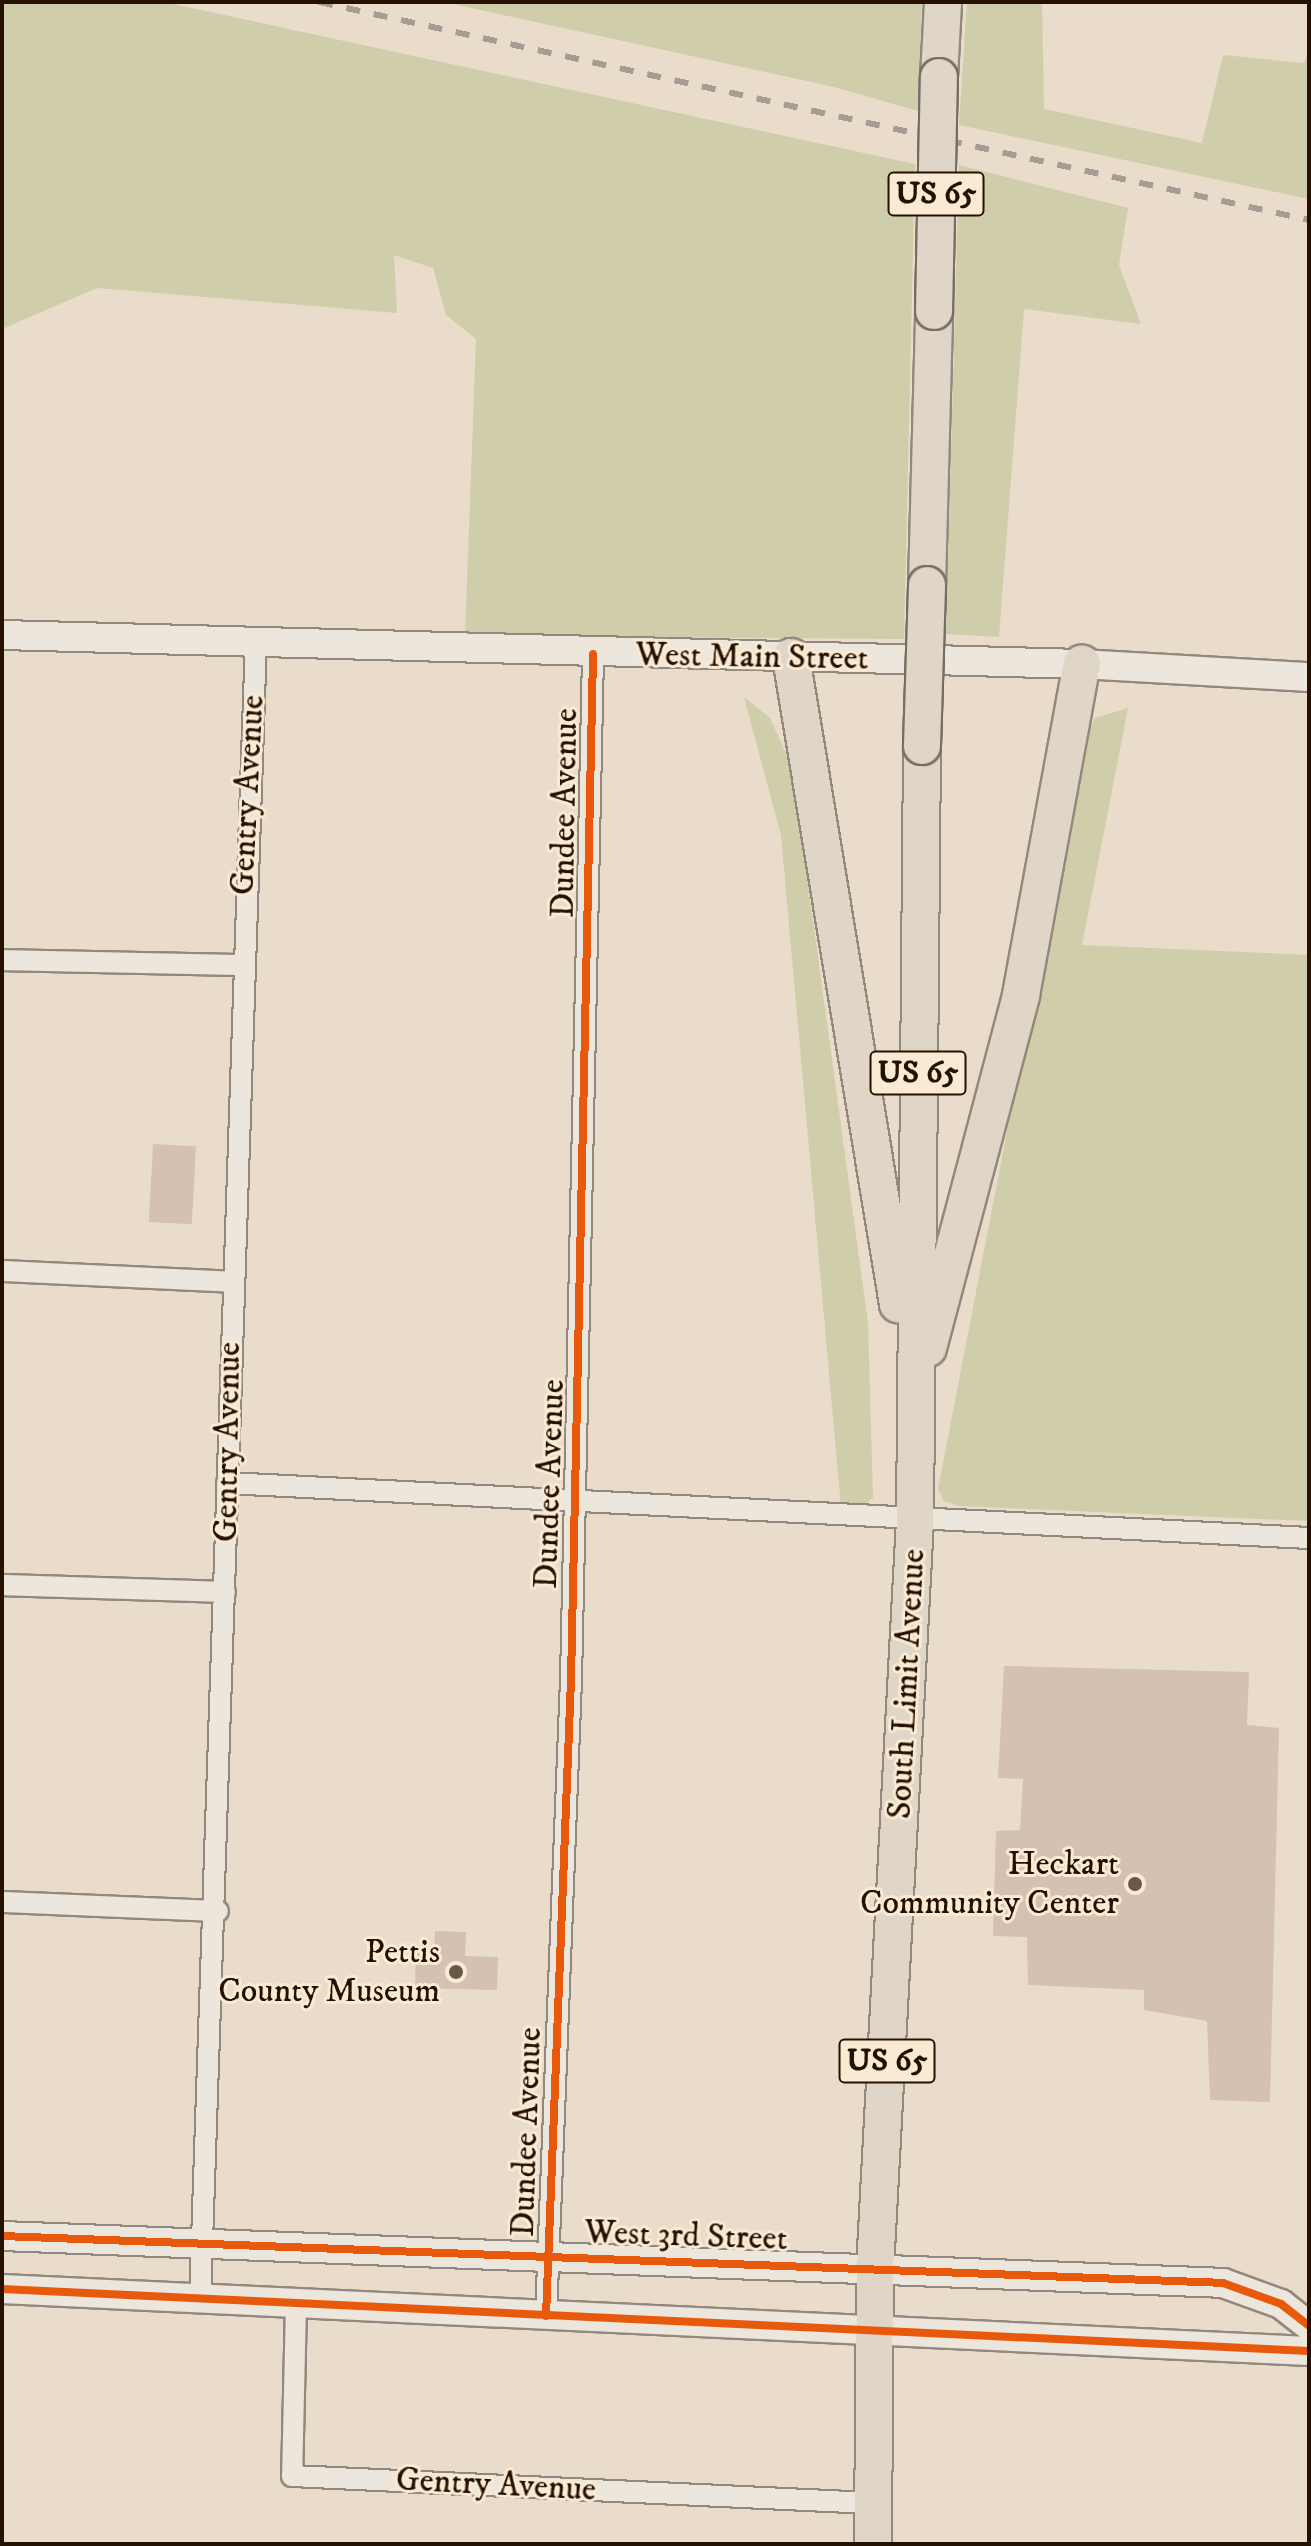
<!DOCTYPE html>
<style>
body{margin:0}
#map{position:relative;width:1311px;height:2546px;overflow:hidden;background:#e9dcca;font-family:"IM FELL DW Pica",serif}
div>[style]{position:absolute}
.green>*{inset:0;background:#d0cdab}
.building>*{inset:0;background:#d4c1b2;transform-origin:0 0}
.roads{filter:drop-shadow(2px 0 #93887c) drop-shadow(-2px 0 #93887c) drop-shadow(0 2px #93887c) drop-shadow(0 -2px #93887c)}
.street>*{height:20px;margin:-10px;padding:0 10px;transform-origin:10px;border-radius:10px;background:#ece6dd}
.secondary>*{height:28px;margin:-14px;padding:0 14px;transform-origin:14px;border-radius:14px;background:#ece6dd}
.highway>*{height:36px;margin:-18px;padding:0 18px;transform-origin:18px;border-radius:18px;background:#e0d6c7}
.rail>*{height:6px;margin-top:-3px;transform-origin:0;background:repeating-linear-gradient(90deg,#a59d94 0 14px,transparent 0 28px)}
.bridges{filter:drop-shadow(2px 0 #776d62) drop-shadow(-2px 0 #776d62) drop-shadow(0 2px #776d62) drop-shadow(0 -2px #776d62)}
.highway-bridge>*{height:36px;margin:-18px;padding:0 18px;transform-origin:18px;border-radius:18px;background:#e0d6c7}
.cycleway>*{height:8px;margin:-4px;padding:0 4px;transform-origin:4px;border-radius:4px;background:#e8590c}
.dots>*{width:22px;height:22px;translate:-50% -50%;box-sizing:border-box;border:4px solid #f9ead4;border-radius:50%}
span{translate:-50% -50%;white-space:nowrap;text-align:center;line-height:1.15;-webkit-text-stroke:6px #f9ead4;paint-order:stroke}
.shield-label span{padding:2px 6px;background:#f9ead4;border:2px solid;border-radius:6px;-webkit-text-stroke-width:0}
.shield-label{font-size:32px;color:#261100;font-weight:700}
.street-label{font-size:34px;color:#261100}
.poi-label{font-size:34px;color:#261100}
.right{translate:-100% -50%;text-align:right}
.frame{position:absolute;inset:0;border:4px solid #261100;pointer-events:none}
</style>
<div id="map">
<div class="green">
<div style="clip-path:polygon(2px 2px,164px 2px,915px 164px,904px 639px,465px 636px,476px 339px,446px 315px,433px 268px,394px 255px,397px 313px,97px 288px,2px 329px)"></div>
<div style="clip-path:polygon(444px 2px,922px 2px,918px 111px,834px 87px)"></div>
<div style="clip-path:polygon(967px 2px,1042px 2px,1044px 109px,1202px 143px,1223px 55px,1304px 63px,1309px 50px,1309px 199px,959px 125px)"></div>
<div style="clip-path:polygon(959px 165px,1128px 208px,1119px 265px,1141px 324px,1024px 309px,999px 637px,946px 634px)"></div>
<div style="clip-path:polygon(744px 697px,770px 718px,792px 767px,868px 1323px,873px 1498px,860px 1507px,841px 1507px,781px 835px)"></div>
<div style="clip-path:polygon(1128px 708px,1082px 945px,1309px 955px,1309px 1521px,960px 1506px,944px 1501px,938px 1489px,1082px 743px,1095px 718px)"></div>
</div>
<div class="building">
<div style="left:153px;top:1144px;width:43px;height:78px;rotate:3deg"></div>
<div style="clip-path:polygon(1004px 1666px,1249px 1672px,1247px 1725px,1279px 1728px,1270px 2102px,1210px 2100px,1207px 2021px,1144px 2010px,1144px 1990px,1028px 1985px,1027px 1937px,993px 1936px,996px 1831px,1020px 1830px,1023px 1779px,998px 1778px)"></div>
<div style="clip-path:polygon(435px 1931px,466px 1932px,465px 1956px,498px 1957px,497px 1990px,415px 1988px,416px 1950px,434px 1951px)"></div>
</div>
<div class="roads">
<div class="street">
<div style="left:2px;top:960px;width:238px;rotate:1.2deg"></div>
<div style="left:2px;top:1271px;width:230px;rotate:2.7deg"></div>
<div style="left:227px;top:1483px;width:1083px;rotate:2.91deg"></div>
<div style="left:2px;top:1585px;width:223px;rotate:1.8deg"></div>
<div style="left:2px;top:1902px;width:216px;rotate:2.4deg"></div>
<div style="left:200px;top:2301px;width:1659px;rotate:-88.07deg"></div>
<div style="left:296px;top:2305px;width:171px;rotate:91.3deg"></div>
<div style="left:292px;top:2476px;width:581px;rotate:2.67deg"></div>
<div style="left:546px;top:2316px;width:636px;rotate:-87.75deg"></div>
<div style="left:571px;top:1680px;width:1026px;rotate:-88.77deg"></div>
</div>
<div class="secondary">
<div style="left:2px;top:635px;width:1080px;rotate:1.54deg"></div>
<div style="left:1082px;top:664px;width:227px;rotate:3.3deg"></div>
<div style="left:2px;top:2236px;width:1222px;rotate:2.2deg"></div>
<div style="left:1223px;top:2283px;width:62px;rotate:19.9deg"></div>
<div style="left:1281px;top:2304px;width:36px;rotate:38deg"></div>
<div style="left:2px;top:2289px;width:1308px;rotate:2.72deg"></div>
</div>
<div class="highway">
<div style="left:939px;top:77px;width:75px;rotate:-86.9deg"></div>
<div style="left:927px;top:585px;width:274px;rotate:-88.5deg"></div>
<div style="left:791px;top:657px;width:656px;rotate:80.61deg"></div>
<div style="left:928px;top:1348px;width:365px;rotate:-75.2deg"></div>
<div style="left:1021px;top:995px;width:337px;rotate:-79.6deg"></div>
<div style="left:873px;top:2544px;width:275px;rotate:-89.6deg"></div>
<div style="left:875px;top:2269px;width:750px;rotate:-86.94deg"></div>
<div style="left:915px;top:1520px;width:774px;rotate:-89.48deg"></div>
</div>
</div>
<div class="rail">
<div style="left:319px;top:2px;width:1014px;rotate:12.42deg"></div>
</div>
<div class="bridges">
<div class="highway-bridge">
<div style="left:934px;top:311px;width:234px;rotate:-88.8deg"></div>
<div style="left:922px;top:746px;width:161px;rotate:-88.2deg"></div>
</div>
</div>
<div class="cycleway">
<div style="left:2px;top:2236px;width:1222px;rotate:2.2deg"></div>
<div style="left:1223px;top:2283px;width:62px;rotate:19.9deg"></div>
<div style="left:1281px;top:2304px;width:36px;rotate:38deg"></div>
<div style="left:2px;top:2289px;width:1308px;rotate:2.72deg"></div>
<div style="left:546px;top:2316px;width:636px;rotate:-87.75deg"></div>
<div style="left:571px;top:1680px;width:1026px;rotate:-88.77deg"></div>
</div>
<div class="dots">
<div style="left:1135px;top:1884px;background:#6a5847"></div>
<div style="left:456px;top:1972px;background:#6a5847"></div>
</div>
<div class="shield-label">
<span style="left:936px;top:194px">US 65</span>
<span style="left:918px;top:1073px">US 65</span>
<span style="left:887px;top:2061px">US 65</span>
</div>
<div class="street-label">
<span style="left:752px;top:657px;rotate:1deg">West Main Street</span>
<span style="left:248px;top:795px;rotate:-87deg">Gentry Avenue</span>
<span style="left:565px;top:813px;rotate:-89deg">Dundee Avenue</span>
<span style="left:228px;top:1442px;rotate:-89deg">Gentry Avenue</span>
<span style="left:550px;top:1484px;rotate:-88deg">Dundee Avenue</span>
<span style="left:907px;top:1684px;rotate:-87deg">South Limit Avenue</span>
<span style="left:527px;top:2132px;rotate:-88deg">Dundee Avenue</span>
<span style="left:686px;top:2236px;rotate:2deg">West 3rd Street</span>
<span style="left:496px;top:2485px;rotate:3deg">Gentry Avenue</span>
</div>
<div class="poi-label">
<span class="right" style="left:1119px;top:1884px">Heckart<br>Community Center</span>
<span class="right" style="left:440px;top:1972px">Pettis<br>County Museum</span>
</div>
<div class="frame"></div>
</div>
